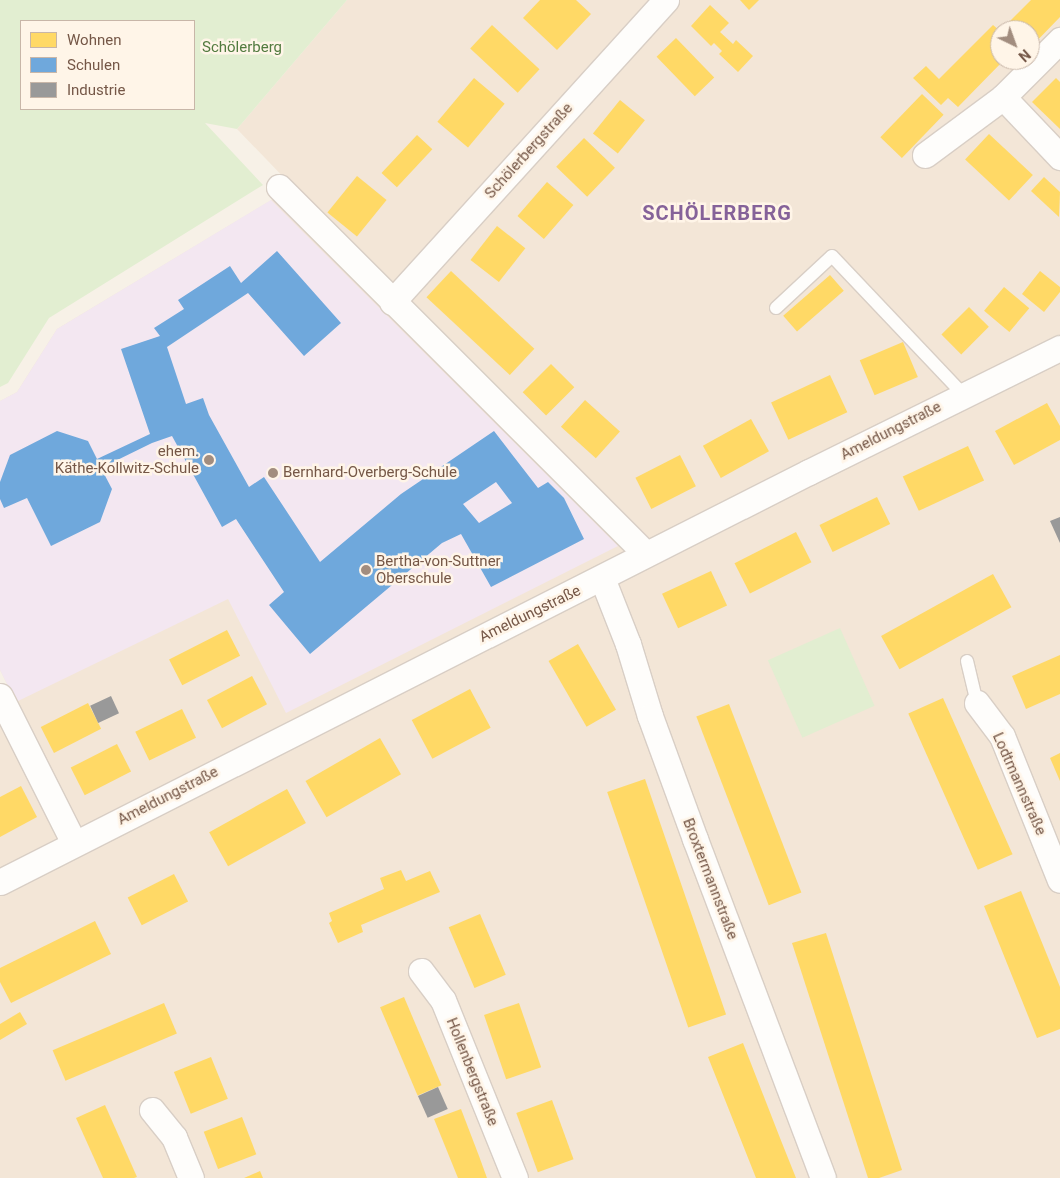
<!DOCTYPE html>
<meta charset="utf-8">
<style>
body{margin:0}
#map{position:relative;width:1060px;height:1178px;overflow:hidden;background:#f7f1e7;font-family:Roboto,sans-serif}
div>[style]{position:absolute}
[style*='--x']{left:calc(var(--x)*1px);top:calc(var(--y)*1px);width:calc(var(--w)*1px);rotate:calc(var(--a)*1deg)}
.residential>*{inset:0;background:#f3e6d7}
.education>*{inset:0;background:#f3e7f1}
.green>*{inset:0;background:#e2eed1;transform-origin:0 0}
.homes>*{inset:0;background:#ffd966;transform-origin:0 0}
.schools>*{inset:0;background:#6fa8dc}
.industry>*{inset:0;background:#999;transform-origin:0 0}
.roads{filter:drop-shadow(1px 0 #d8cec5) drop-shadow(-1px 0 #d8cec5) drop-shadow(0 1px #d8cec5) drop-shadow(0 -1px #d8cec5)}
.lane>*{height:12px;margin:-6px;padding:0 6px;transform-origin:6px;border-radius:6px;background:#fefdfb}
.street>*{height:25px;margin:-12.5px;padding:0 12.5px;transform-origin:12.5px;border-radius:12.5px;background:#fefdfb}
.dots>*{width:14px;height:14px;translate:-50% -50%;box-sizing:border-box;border:2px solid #fff5e8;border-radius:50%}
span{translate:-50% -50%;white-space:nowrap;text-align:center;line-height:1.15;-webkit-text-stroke:5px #fff5e8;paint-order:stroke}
.park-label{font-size:15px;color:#527b3f}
.street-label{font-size:15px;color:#755747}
.poi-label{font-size:15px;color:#755747}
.right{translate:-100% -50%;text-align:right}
.left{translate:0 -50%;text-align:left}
.district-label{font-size:20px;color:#856299;font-weight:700;letter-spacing:1px}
.legend{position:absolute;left:20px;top:20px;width:175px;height:90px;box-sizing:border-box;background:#fff5e8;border:1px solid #c8b6a8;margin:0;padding:6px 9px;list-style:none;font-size:15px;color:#755747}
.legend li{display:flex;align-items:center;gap:10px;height:25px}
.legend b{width:25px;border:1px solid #c8b6a8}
.north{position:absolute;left:990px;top:20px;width:50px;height:50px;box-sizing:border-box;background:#fff5e8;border:1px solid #c8b6a8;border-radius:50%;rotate:138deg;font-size:14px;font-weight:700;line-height:20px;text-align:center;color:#755747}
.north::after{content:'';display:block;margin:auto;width:18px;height:22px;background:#a28d7f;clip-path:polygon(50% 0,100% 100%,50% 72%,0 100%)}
</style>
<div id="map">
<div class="residential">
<i style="clip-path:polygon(evenodd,347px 0,1060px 0,1060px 1178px,0 1178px,0 710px,16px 702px,0 670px,0 401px,17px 392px,57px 329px,293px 187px,237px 129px,347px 0,1000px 30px,1030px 30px,1030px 60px,1000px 60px,1000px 30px)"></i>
</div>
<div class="education">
<i style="clip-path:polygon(271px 200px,618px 546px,286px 713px,228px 599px,16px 702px,0 670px,0 401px,17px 392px,57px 329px)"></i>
</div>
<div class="green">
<i style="clip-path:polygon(evenodd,0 0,347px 0,237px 129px,205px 123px,263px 185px,49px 318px,8px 383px,0 387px,0 0,194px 21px,194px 109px,21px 109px,21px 21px,194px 21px)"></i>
<i style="left:840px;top:628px;width:85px;height:79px;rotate:66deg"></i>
</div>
<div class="homes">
<i style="clip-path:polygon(540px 0,576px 0,591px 14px,557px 50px,523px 18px)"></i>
<i style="clip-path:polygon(740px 0,759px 0,749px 10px)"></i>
<i style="clip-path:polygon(1031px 0,1060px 0,1060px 17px,1030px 48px,1030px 30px,1001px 30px)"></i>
<i style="clip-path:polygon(710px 5px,729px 23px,720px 32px,733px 44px,736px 40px,753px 56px,738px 72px,719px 54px,722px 51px,714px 43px,711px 46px,691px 26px)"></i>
<i style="left:492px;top:25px;width:65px;height:32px;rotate:43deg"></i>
<i style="clip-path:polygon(993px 25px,1000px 31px,1000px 60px,1004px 60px,958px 107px,948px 98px,941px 105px,913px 78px,926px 66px,939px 79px)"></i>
<i style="left:676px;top:38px;width:55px;height:27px;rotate:46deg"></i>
<i style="left:474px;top:78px;width:40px;height:57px;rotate:40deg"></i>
<i style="clip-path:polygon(1056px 78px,1060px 82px,1060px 129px,1032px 102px)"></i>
<i style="left:922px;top:94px;width:30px;height:60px;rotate:44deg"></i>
<i style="left:620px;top:100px;width:32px;height:43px;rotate:39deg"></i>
<i style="left:989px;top:134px;width:60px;height:35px;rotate:43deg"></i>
<i style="left:417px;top:135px;width:21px;height:52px;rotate:43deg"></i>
<i style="left:584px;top:138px;width:43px;height:40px;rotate:44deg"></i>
<i style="left:357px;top:176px;width:38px;height:47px;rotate:39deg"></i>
<i style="clip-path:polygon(1044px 177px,1060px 192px,1059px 217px,1031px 191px)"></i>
<i style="left:547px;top:182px;width:35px;height:45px;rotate:41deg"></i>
<i style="left:497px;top:226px;width:36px;height:43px;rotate:38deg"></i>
<i style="left:451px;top:271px;width:114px;height:36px;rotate:43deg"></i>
<i style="clip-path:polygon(1040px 271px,1060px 287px,1060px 292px,1044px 312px,1022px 294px)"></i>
<i style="left:830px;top:275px;width:21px;height:62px;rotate:49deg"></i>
<i style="left:1004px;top:287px;width:33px;height:31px;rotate:40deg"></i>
<i style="left:969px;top:307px;width:28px;height:39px;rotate:45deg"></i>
<i style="left:903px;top:342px;width:38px;height:47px;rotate:67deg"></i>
<i style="left:551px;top:364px;width:33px;height:40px;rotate:45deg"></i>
<i style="left:830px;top:375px;width:41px;height:65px;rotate:65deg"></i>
<i style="left:585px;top:400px;width:47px;height:36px;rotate:42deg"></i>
<i style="clip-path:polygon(1047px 403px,1060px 426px,1060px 440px,1014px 465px,995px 431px)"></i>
<i style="left:751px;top:419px;width:37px;height:55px;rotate:61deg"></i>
<i style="left:968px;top:446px;width:38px;height:72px;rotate:65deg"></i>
<i style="left:680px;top:455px;width:35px;height:50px;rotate:63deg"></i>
<i style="left:877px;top:497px;width:30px;height:64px;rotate:64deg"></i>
<i style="left:796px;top:532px;width:34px;height:69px;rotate:63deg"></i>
<i style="left:711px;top:571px;width:38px;height:54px;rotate:65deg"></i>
<i style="left:993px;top:574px;width:38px;height:128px;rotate:61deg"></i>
<i style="left:227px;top:630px;width:29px;height:65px;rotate:63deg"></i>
<i style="left:578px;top:644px;width:76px;height:34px;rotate:60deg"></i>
<i style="clip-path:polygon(1060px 655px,1060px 694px,1026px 709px,1012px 676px)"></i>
<i style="left:252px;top:676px;width:32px;height:51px;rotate:62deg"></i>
<i style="left:470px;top:689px;width:44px;height:66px;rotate:62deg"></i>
<i style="left:943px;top:698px;width:171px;height:38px;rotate:66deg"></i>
<i style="left:88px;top:703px;width:29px;height:53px;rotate:63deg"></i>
<i style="left:729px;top:704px;width:202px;height:35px;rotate:69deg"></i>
<i style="left:182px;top:709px;width:32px;height:52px;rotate:64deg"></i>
<i style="left:380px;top:738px;width:42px;height:86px;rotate:60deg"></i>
<i style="left:117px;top:744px;width:31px;height:52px;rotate:63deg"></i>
<i style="clip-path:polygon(1060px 753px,1060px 781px,1050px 758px)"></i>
<i style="left:645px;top:779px;width:249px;height:40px;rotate:71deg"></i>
<i style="clip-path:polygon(21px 786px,37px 817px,0 837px,0 797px)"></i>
<i style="left:287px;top:789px;width:39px;height:89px;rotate:61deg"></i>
<i style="clip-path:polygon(401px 870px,406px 881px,430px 871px,440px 892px,361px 925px,363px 932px,338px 943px,329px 923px,332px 921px,329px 913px,384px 889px,380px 878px)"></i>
<i style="left:174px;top:874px;width:31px;height:52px;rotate:63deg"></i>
<i style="clip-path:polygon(1021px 891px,1060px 987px,1060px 1029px,1037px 1038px,984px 906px)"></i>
<i style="left:480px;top:914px;width:66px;height:34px;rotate:67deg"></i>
<i style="clip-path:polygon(95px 921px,111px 954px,11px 1003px,0 982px,0 968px)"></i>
<i style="clip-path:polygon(826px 933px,902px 1170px,879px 1178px,868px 1178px,792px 943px)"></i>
<i style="left:404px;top:997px;width:96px;height:26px;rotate:67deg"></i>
<i style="left:164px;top:1003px;width:33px;height:121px;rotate:67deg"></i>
<i style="left:519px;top:1003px;width:68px;height:37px;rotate:71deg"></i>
<i style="clip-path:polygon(20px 1012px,27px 1024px,0 1040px,0 1024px)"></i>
<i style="clip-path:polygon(743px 1043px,780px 1138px,796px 1178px,756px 1178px,708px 1057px)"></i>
<i style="left:211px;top:1057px;width:45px;height:40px;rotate:68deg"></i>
<i style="left:552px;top:1100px;width:63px;height:38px;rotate:70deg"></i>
<i style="clip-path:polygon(105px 1105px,137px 1177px,134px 1178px,103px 1178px,76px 1118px)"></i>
<i style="clip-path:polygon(461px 1109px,479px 1156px,487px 1178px,458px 1178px,434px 1119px)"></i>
<i style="left:242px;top:1117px;width:40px;height:41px;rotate:69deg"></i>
<i style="clip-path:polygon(260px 1171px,263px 1178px,244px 1178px)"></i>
</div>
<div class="schools">
<i style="clip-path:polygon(evenodd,277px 251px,341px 323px,304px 356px,248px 293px,167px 347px,186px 404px,203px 398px,209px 415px,249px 487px,264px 477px,320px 562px,401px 494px,494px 431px,538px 488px,548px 482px,564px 498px,584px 539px,491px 587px,461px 534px,442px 543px,310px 654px,269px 605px,284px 592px,236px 519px,222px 527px,172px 436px,152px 443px,101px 468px,112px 489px,100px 522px,51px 546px,27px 498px,4px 508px,0 499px,0 482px,10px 455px,57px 431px,88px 441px,97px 459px,150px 434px,121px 349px,160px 336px,154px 328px,184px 309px,178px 300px,230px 266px,241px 283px,277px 251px,496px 482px,512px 503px,479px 523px,463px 504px,496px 482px)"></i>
</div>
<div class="industry">
<i style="clip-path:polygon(1060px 517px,1060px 543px,1050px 521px)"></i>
<i style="left:111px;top:696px;width:19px;height:23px;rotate:65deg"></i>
<i style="left:438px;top:1087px;width:24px;height:22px;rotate:66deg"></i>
</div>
<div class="roads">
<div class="lane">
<i style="--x:776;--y:308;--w:76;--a:-42.9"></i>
<i style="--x:832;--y:256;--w:192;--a:46.5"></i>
<i style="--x:967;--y:661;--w:43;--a:76.6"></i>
</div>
<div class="street">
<i style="--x:1003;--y:97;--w:83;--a:46.5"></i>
<i style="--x:925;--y:155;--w:97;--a:-36.6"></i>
<i style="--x:1003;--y:97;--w:81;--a:-45"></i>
<i style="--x:279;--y:187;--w:519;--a:45"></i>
<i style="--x:392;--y:302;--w:408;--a:-47.8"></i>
<i style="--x:602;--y:578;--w:71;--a:68.5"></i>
<i style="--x:628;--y:644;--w:75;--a:73"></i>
<i style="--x:650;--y:716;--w:131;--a:69.9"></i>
<i style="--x:695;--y:839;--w:362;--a:69.3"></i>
<i style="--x:0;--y:696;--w:165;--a:63.3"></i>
<i style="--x:977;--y:703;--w:41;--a:52.9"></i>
<i style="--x:1002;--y:736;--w:155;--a:68.1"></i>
<i style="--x:0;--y:882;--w:907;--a:-26.88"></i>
<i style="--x:809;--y:472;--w:280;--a:-26.3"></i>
<i style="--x:421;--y:971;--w:36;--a:53"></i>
<i style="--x:443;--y:1000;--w:192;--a:68"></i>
<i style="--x:152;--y:1110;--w:35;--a:51"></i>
<i style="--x:174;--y:1137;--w:44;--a:67.5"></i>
</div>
</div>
<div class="dots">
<i style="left:209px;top:460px;background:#a28d7f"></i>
<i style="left:273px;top:473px;background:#a28d7f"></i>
<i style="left:366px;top:570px;background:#a28d7f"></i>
</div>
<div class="park-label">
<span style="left:242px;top:48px">Schölerberg</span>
</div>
<div class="street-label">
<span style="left:529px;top:151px;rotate:-48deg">Schölerbergstraße</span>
<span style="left:891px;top:431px;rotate:-27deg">Ameldungstraße</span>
<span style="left:530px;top:614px;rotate:-26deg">Ameldungstraße</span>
<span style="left:1019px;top:784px;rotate:66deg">Lodtmannstraße</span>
<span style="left:168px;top:796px;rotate:-27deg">Ameldungstraße</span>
<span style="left:710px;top:879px;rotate:69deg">Broxtermannstraße</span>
<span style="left:472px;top:1072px;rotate:68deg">Hollenbergstraße</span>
</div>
<div class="poi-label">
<span class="right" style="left:199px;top:460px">ehem.<br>Käthe-Kollwitz-Schule</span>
<span class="left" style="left:283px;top:473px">Bernhard-Overberg-Schule</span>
<span class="left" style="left:376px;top:570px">Bertha-von-Suttner<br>Oberschule</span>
</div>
<div class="district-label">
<span style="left:717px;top:213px">SCHÖLERBERG</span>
</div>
<ul class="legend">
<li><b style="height:14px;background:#ffd966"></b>Wohnen</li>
<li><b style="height:14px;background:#6fa8dc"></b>Schulen</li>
<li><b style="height:14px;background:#999"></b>Industrie</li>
</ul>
<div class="north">N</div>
</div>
